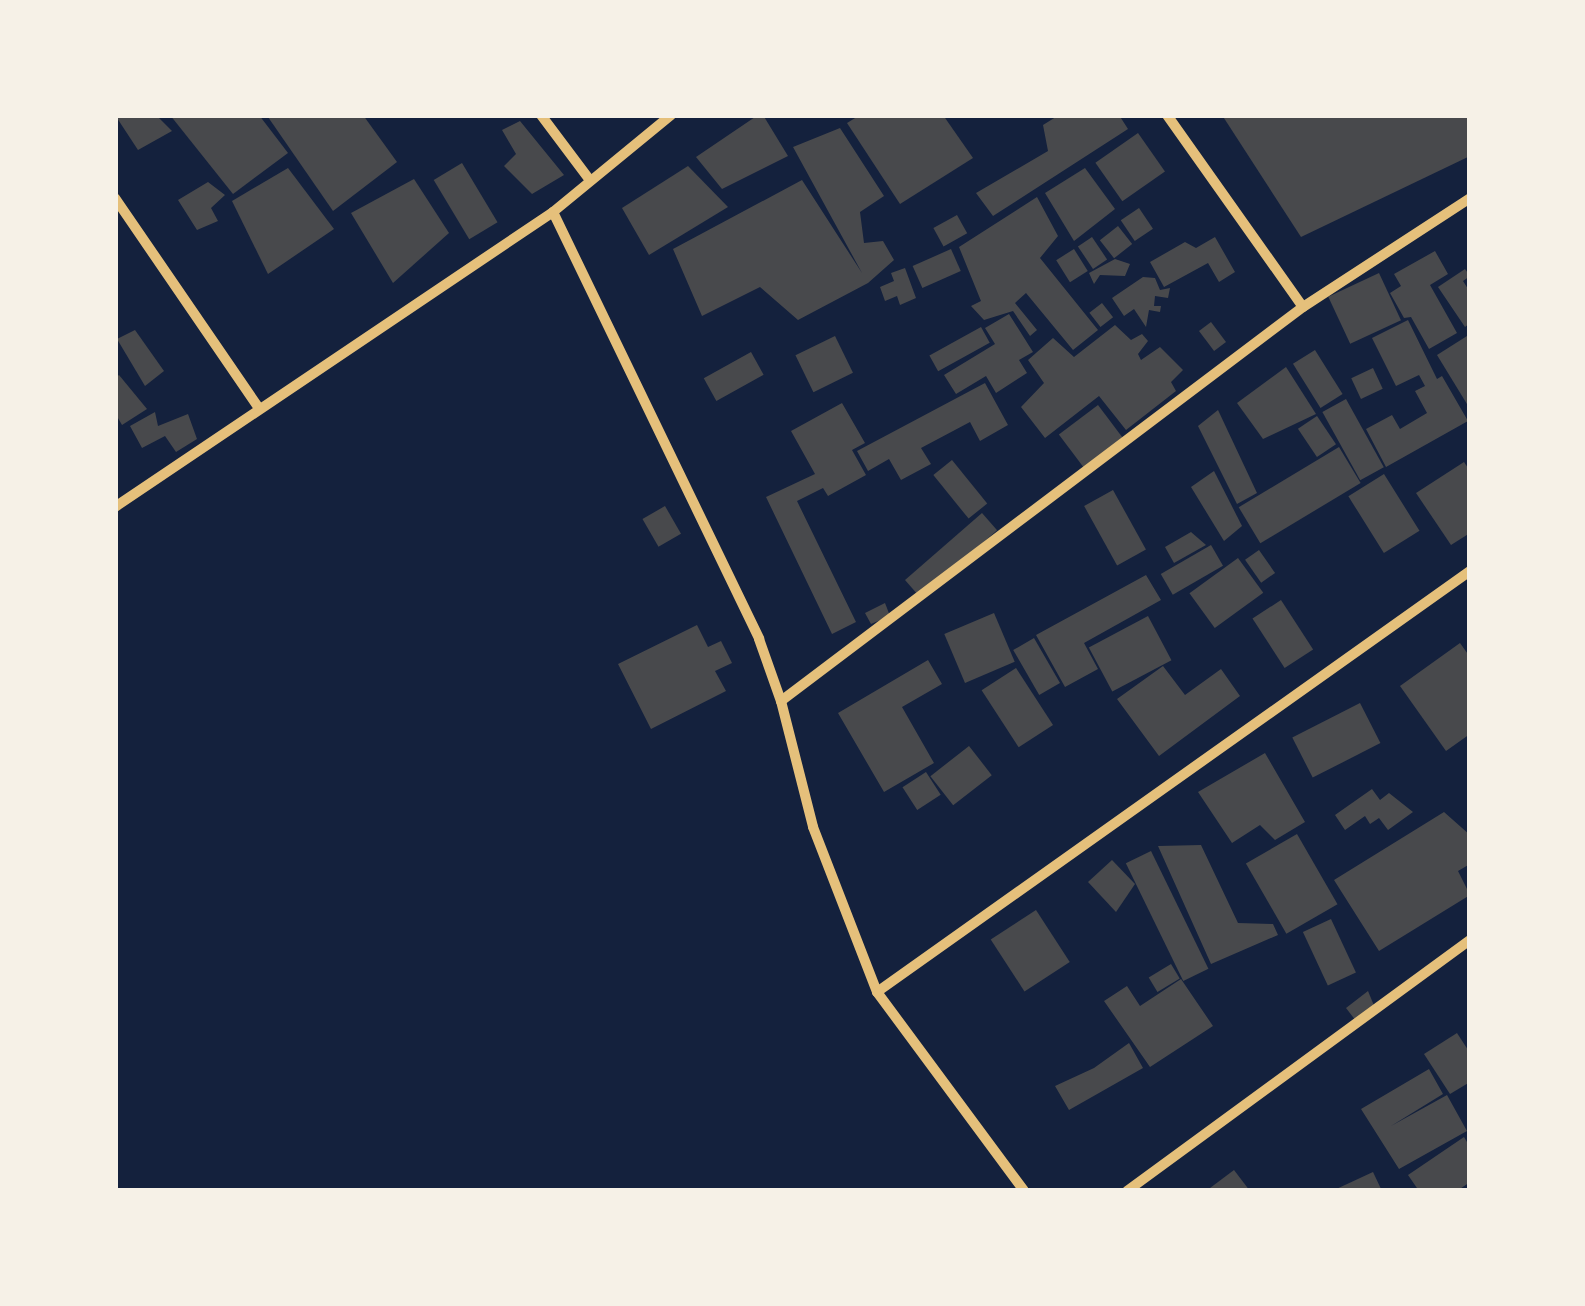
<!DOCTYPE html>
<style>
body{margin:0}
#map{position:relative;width:1585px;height:1306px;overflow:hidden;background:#14213d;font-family:"Nunito Sans",sans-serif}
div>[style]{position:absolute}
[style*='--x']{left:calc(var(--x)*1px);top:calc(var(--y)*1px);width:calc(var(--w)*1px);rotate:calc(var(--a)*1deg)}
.building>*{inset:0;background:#48494c;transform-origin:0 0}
.minor>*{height:10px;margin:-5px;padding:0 5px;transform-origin:5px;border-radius:5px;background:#e5c07b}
span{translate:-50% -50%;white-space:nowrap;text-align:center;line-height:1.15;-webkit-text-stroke:8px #f6f1e7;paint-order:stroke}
.frame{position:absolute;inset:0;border:118px solid #f6f1e7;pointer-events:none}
</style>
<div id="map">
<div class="building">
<i style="clip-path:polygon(115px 115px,156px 115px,172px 131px,138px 150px)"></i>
<i style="clip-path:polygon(170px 115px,259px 115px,288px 153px,233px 194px)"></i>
<i style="clip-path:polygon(272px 115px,363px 115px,397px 162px,333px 211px,268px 117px)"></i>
<i style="clip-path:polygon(758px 115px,763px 115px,788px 156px,722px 189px,696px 157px)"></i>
<i style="clip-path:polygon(860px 115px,943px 115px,973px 158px,900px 204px,847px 123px)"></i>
<i style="clip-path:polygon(1059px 115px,1119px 115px,1128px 129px,993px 216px,976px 193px,1048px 151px,1043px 125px)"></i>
<i style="clip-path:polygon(1222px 115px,1470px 115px,1470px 156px,1301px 237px)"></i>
<i style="clip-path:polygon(520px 121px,564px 175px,532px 194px,504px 166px,516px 154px,502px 130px)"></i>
<i style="clip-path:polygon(840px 128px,884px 196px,860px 212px,864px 243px,883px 241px,894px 260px,868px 283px,798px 320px,760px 287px,702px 316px,673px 249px,802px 180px,862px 273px,793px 147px)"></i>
<i style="left:1138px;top:133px;width:47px;height:52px;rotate:55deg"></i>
<i style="left:462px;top:163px;width:69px;height:33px;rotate:59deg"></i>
<i style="clip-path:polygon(688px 166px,728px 207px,649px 255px,622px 208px)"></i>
<i style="clip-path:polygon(288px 168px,334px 229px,268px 274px,232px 201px)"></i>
<i style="clip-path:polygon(1085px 168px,1115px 209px,1074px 241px,1045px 193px)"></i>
<i style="clip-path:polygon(414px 179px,449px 233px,393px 283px,351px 213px)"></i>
<i style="clip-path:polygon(208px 182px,225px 195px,211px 208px,218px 221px,197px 230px,178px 200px)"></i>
<i style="clip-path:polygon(1037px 197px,1058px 236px,1040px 258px,1098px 330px,1073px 350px,1026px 293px,1015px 303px,1037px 330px,1030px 336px,1013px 311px,984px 320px,971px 306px,981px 301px,959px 247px)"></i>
<i style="left:1139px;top:208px;width:25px;height:22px;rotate:56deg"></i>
<i style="left:957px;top:215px;width:21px;height:27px;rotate:61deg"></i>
<i style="left:1118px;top:226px;width:23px;height:23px;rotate:52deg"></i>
<i style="left:1092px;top:237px;width:27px;height:17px;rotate:56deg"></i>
<i style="clip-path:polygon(1215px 237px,1235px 272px,1219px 282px,1208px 263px,1164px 287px,1150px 262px,1185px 242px,1196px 248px)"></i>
<i style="left:951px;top:249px;width:24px;height:42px;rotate:66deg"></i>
<i style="left:1074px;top:249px;width:26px;height:21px;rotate:58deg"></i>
<i style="clip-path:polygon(1435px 251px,1448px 274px,1430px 285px,1457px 333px,1429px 349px,1411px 317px,1404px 318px,1390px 293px,1401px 286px,1394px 274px)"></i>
<i style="clip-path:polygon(1115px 259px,1130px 264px,1125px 276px,1100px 275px,1094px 284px,1089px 273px)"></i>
<i style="clip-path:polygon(905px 268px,916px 298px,900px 305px,897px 296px,885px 301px,880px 287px,894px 281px,891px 273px)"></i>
<i style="clip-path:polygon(1465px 269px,1470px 276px,1463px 281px,1470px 292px,1470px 323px,1465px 327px,1438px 287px)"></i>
<i style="left:1379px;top:273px;width:52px;height:56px;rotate:65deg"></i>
<i style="clip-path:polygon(1143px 277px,1155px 278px,1160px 290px,1170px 288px,1168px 298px,1155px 296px,1154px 306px,1161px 306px,1160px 312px,1149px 310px,1146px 327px,1134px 309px,1124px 316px,1112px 298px)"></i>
<i style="left:1102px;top:303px;width:18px;height:16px;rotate:52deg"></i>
<i style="clip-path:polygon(1009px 314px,1033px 352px,1019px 360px,1027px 373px,996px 393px,986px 376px,956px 394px,944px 375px,995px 344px,985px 328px)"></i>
<i style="clip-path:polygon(1408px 320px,1437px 379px,1442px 376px,1468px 421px,1386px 467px,1366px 429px,1392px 415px,1400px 429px,1427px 413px,1415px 391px,1425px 386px,1419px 375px,1396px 386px,1372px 338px)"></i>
<i style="left:1211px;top:322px;width:25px;height:15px;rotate:53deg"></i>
<i style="clip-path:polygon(1115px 325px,1131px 340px,1142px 334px,1148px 341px,1138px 354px,1141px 360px,1160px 347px,1183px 370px,1171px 382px,1176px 391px,1126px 430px,1099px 396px,1045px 438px,1021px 407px,1044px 383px,1028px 360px,1053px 338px,1074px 357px)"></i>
<i style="left:981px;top:327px;width:18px;height:59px;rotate:61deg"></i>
<i style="clip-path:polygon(135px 330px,164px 371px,145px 386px,117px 339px)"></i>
<i style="left:835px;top:336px;width:41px;height:44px;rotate:64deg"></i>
<i style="clip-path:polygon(1467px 336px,1470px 340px,1470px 409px,1437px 355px)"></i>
<i style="left:1315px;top:350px;width:52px;height:26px;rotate:58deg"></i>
<i style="left:751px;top:352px;width:26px;height:54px;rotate:61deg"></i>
<i style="clip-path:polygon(1286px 367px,1316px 414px,1263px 439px,1237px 403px)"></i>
<i style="left:1373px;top:368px;width:23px;height:24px;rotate:65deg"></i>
<i style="clip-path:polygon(119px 375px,147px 409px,122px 425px,115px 413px,115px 378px)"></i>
<i style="clip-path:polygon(985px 383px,1008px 425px,980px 441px,970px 422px,921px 448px,931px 464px,901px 480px,889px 459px,868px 471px,857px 451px)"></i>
<i style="left:1346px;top:399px;width:78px;height:27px;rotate:61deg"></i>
<i style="clip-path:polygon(842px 403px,865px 443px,852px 450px,866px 475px,828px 496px,823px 488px,797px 501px,856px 622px,832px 634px,766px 497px,815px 474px,791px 431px)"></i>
<i style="left:1098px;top:405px;width:41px;height:49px;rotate:53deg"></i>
<i style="clip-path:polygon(1218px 410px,1257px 493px,1237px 504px,1198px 426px)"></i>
<i style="clip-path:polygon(155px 412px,158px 426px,188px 414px,197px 439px,176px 452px,165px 436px,142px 448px,130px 426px)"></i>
<i style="left:1317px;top:416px;width:34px;height:23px;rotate:56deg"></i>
<i style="left:1339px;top:447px;width:42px;height:117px;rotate:59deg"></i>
<i style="left:952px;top:460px;width:56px;height:24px;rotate:51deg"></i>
<i style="clip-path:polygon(1464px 462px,1470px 471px,1470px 533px,1451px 545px,1416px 493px)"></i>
<i style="clip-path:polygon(1214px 471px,1242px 526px,1224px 541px,1191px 487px)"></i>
<i style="left:1384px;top:474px;width:67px;height:42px;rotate:58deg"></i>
<i style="left:1113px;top:490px;width:68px;height:33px;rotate:61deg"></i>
<i style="left:665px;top:506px;width:32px;height:26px;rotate:60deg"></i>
<i style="left:982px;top:513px;width:23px;height:102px;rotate:49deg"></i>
<i style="clip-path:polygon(1191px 532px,1206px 545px,1174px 563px,1165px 547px)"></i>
<i style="left:1211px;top:545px;width:24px;height:58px;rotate:60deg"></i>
<i style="left:1259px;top:550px;width:28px;height:17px;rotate:55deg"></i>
<i style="left:1238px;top:558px;width:43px;height:60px;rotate:54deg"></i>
<i style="clip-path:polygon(1146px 575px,1161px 600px,1084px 643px,1098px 669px,1065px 687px,1036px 635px)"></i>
<i style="left:1281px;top:600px;width:59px;height:34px;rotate:57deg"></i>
<i style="clip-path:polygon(885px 603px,890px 616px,871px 624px,865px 613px)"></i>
<i style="left:994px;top:613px;width:53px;height:54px;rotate:67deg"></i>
<i style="left:1148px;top:616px;width:50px;height:67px;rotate:62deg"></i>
<i style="clip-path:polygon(697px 625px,708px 647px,721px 641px,732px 663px,715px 671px,726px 691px,651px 729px,618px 664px)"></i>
<i style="left:1034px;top:638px;width:52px;height:24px;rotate:60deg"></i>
<i style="clip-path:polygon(1460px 643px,1470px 657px,1470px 734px,1446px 751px,1400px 686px)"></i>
<i style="clip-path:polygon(928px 660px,942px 684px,902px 707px,934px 763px,884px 792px,838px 713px)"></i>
<i style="clip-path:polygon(1163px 666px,1185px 695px,1221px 669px,1240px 696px,1159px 756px,1117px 699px)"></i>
<i style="left:1016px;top:668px;width:68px;height:41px;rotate:57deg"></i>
<i style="left:1360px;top:703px;width:45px;height:76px;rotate:63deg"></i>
<i style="left:969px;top:746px;width:37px;height:49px;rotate:52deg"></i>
<i style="clip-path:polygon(1265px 753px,1305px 822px,1275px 840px,1260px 825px,1232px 843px,1198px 792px)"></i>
<i style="left:926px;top:772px;width:27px;height:28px;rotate:57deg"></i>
<i style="clip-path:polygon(1372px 789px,1380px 800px,1389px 793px,1413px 812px,1388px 830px,1379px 818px,1370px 824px,1365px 816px,1345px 830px,1335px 815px)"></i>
<i style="clip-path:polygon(1444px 812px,1470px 835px,1470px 864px,1458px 871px,1470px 895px,1379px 951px,1334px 880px)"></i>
<i style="left:1297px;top:834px;width:81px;height:59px;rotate:60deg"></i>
<i style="clip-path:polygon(1201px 845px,1238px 923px,1273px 924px,1278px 935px,1211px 964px,1158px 846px)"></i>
<i style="left:1151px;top:851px;width:131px;height:28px;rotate:64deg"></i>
<i style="clip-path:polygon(1112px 860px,1135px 884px,1116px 912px,1088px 882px)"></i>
<i style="left:1036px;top:910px;width:62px;height:54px;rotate:57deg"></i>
<i style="left:1331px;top:919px;width:59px;height:31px;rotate:65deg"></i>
<i style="left:1171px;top:964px;width:17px;height:26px;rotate:59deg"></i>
<i style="clip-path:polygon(1181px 979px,1213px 1026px,1150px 1067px,1104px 1001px,1127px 986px,1140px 1006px)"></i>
<i style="clip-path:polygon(1368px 991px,1375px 1008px,1356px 1021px,1346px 1008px)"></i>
<i style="clip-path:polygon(1457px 1033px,1470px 1053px,1470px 1082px,1450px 1094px,1424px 1054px)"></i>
<i style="clip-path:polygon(1129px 1043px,1143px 1068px,1069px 1110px,1055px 1086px,1094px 1068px)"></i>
<i style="clip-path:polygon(1429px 1069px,1443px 1094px,1391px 1126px,1447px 1095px,1467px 1131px,1399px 1169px,1361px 1109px)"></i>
<i style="clip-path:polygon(1464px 1137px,1470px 1147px,1470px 1182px,1457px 1191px,1419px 1191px,1408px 1175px)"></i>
<i style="clip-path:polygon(1234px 1170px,1250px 1191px,1206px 1191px)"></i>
<i style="clip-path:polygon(1373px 1172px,1382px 1191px,1332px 1191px)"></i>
</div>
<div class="minor">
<i style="--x:541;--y:115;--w:80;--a:53.1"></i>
<i style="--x:1167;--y:115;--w:235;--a:54.7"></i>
<i style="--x:115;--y:198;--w:255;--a:55.6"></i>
<i style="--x:553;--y:212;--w:474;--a:64.2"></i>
<i style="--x:759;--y:639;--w:66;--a:70.5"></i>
<i style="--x:781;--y:701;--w:130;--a:75.7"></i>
<i style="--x:813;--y:827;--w:177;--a:68.8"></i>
<i style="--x:877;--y:992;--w:247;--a:53.5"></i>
<i style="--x:115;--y:507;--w:528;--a:-33.96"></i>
<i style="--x:553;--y:212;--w:153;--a:-39.4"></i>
<i style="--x:781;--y:701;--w:654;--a:-37.05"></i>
<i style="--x:1303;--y:307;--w:199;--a:-33.1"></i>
<i style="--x:877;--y:992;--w:727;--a:-35.37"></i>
<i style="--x:1127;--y:1191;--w:425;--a:-36.2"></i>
</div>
<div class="frame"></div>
</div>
